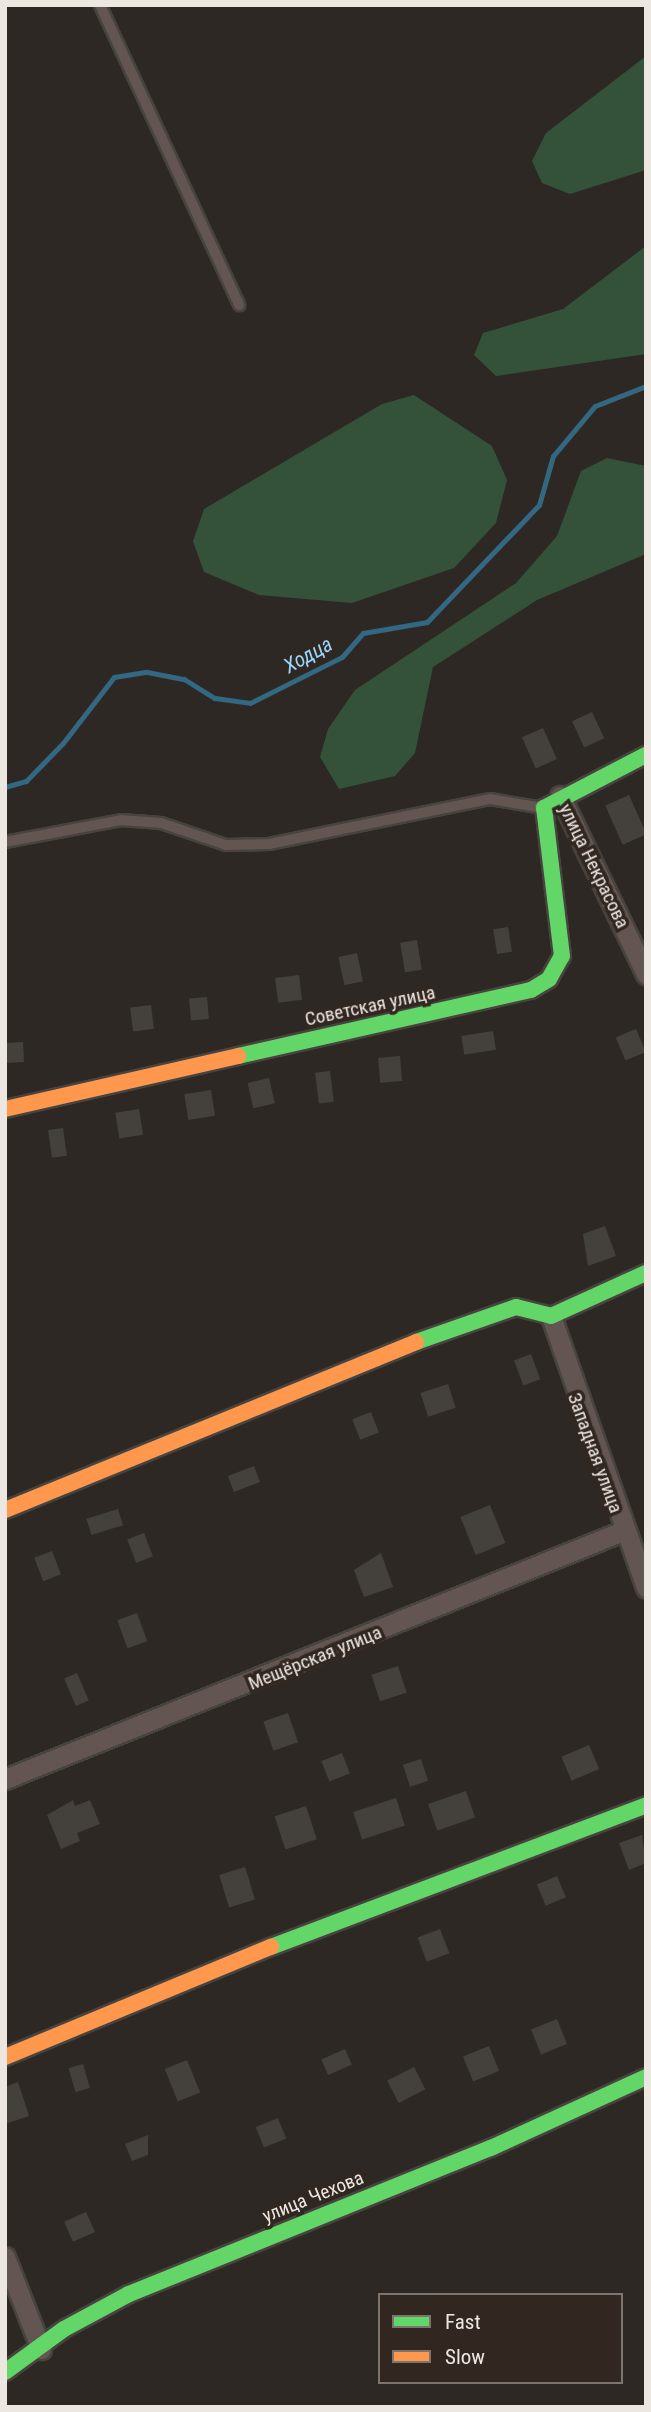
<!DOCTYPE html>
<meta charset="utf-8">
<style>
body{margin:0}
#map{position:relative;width:651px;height:2412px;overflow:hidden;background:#2d2824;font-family:"Roboto Condensed",sans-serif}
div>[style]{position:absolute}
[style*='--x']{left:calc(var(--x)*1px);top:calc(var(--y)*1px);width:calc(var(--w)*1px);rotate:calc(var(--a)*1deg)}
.green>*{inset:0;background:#34513a}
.stream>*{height:5px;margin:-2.5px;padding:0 2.5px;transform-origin:2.5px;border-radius:2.5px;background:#326882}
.building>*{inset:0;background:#44403c;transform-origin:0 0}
.roads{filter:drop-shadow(2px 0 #47433f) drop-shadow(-2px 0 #47433f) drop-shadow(0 2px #47433f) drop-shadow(0 -2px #47433f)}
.lane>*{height:10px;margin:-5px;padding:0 5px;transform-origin:5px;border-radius:5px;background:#635551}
.street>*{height:19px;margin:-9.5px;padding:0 9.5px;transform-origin:9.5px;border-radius:9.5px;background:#635551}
.fast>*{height:16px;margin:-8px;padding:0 8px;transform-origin:8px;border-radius:8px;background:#63d668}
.slow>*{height:16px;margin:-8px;padding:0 8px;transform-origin:8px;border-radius:8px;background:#ff974d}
span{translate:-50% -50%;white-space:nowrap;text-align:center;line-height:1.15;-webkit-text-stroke:7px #312720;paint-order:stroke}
.street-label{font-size:19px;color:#ede7e2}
.water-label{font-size:21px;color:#94d8fd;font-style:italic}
.frame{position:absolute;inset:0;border:7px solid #ede7e2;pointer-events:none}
.legend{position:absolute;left:378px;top:2293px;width:245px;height:91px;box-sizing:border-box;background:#312720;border:2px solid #7c746e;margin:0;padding:9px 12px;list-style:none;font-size:21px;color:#ede7e2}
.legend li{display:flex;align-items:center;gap:14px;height:35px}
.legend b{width:35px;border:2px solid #7c746e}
</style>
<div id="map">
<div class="green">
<i style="clip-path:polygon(646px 56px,646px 170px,570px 194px,542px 183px,532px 161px,546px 133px)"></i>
<i style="clip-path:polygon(646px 246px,646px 354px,496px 376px,474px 355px,483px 333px,563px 309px)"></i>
<i style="clip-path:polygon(414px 395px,492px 446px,507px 480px,496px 523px,454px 568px,352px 603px,259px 595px,204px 572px,193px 541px,204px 509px,382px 404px)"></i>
<i style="clip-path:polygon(607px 458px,646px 466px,646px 554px,537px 600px,433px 667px,415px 753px,395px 776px,339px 789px,320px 757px,328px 729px,355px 690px,516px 583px,557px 536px,581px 471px)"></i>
</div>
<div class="stream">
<i style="--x:5;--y:787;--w:22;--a:-16"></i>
<i style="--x:26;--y:781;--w:53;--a:-45.8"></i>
<i style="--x:63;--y:743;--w:83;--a:-52.3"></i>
<i style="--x:114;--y:677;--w:33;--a:-9"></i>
<i style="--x:147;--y:672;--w:38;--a:11"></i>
<i style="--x:184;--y:679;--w:36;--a:32"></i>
<i style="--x:215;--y:698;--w:35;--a:8"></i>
<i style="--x:250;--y:703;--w:103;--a:-26.6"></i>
<i style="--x:342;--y:657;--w:32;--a:-49"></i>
<i style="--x:363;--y:633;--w:65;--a:-9.8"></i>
<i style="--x:427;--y:622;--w:162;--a:-46.3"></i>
<i style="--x:539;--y:505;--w:51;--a:-74.1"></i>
<i style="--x:553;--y:456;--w:65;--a:-50"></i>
<i style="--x:595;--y:406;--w:55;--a:-21.4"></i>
</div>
<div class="building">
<i style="left:592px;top:712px;width:29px;height:22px;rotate:65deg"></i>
<i style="left:543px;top:728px;width:34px;height:23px;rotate:66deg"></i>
<i style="left:629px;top:795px;width:43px;height:26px;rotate:66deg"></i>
<i style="left:508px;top:927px;width:25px;height:15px;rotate:81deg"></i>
<i style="left:417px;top:940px;width:30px;height:17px;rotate:81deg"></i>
<i style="left:357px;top:953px;width:29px;height:19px;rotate:78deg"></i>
<i style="left:299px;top:975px;width:25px;height:24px;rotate:83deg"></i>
<i style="left:207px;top:997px;width:22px;height:18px;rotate:85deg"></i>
<i style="left:151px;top:1005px;width:24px;height:21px;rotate:83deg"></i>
<i style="left:636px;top:1029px;width:25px;height:22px;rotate:67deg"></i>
<i style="left:493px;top:1031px;width:19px;height:32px;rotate:81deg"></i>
<i style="left:23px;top:1042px;width:20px;height:18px;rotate:87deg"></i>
<i style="left:400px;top:1056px;width:25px;height:22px;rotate:85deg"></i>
<i style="left:330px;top:1071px;width:31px;height:15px;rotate:83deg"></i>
<i style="left:269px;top:1078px;width:26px;height:22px;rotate:77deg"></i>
<i style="left:211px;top:1090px;width:26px;height:27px;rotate:81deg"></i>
<i style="left:139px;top:1109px;width:26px;height:24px;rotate:81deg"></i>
<i style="left:63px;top:1128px;width:28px;height:15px;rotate:82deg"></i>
<i style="clip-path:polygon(605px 1226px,616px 1256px,588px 1266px,583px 1234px)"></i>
<i style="left:531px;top:1354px;width:27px;height:18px;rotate:70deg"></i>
<i style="left:448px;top:1384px;width:25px;height:29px;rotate:72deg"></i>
<i style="left:371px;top:1412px;width:22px;height:20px;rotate:69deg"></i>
<i style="left:254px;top:1466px;width:17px;height:28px;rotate:69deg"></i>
<i style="left:490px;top:1505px;width:41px;height:32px;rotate:68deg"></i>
<i style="left:118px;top:1509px;width:17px;height:33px;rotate:73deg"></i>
<i style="left:144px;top:1533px;width:25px;height:18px;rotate:69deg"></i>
<i style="left:52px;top:1551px;width:25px;height:19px;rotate:69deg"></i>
<i style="clip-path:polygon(381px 1553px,393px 1587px,364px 1597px,354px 1570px)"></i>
<i style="left:137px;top:1613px;width:30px;height:21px;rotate:70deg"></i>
<i style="left:398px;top:1666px;width:28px;height:28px;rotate:72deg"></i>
<i style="left:77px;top:1673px;width:30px;height:14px;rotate:67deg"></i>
<i style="left:288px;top:1713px;width:31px;height:26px;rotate:71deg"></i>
<i style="left:589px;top:1745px;width:26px;height:30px;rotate:67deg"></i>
<i style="left:342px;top:1753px;width:22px;height:22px;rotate:69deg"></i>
<i style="left:421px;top:1759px;width:23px;height:19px;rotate:72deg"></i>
<i style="left:466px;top:1791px;width:28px;height:40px;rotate:71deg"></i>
<i style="left:396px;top:1798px;width:29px;height:45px;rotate:72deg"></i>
<i style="clip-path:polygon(73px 1800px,75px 1806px,90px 1800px,100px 1824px,77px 1833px,80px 1841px,61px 1849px,47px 1815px)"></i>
<i style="left:306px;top:1806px;width:35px;height:33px;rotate:72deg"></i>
<i style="clip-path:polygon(642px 1835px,646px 1863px,629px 1870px,619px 1843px)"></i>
<i style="left:245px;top:1867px;width:34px;height:27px;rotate:73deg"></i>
<i style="left:557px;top:1876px;width:23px;height:22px;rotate:67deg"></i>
<i style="left:440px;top:1929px;width:26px;height:24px;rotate:69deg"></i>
<i style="left:557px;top:2019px;width:27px;height:28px;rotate:68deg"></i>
<i style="left:489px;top:2046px;width:27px;height:28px;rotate:68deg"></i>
<i style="left:345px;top:2049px;width:17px;height:26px;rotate:66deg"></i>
<i style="left:187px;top:2060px;width:35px;height:24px;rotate:68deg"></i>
<i style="left:83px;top:2064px;width:25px;height:15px;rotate:74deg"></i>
<i style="left:414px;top:2067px;width:25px;height:30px;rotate:63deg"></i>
<i style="clip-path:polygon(18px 2082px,29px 2116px,5px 2124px,5px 2087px)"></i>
<i style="left:278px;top:2118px;width:22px;height:24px;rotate:68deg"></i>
<i style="clip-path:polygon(148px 2135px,148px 2155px,132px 2161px,125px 2144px)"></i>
<i style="left:86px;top:2212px;width:22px;height:24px;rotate:66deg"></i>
</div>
<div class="roads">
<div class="lane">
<i style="--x:100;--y:5;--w:331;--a:65.1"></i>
<i style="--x:5;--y:842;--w:118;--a:-10.7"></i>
<i style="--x:121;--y:820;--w:40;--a:4.3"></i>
<i style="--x:161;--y:823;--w:69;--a:18.7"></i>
<i style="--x:226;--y:845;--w:43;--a:-1.3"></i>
<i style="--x:269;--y:844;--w:226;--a:-11.5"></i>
<i style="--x:490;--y:799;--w:54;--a:9.6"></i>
</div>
<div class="street">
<i style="--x:560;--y:796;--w:198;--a:64.2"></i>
<i style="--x:551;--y:1316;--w:288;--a:70.7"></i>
<i style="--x:5;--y:1779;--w:666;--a:-21.87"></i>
<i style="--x:5;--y:2257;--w:99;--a:68.6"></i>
</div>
<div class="fast">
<i style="--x:238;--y:1056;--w:300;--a:-12.7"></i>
<i style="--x:531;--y:990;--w:21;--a:-31"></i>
<i style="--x:549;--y:979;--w:26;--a:-61"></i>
<i style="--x:562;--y:956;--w:149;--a:-96.9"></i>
<i style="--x:544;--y:808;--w:115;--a:-27.5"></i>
<i style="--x:416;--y:1342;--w:106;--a:-19.3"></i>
<i style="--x:516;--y:1307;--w:36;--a:14"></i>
<i style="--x:551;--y:1316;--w:104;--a:-24.4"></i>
<i style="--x:271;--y:1947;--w:401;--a:-20.7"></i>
<i style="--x:5;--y:2372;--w:73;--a:-36.1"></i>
<i style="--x:64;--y:2329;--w:74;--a:-28.3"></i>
<i style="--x:129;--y:2294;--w:390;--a:-22"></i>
<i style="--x:491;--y:2148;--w:170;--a:-24.6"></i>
</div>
<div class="slow">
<i style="--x:5;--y:1109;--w:239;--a:-12.8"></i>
<i style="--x:5;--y:1510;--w:444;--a:-22.2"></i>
<i style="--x:5;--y:2057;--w:288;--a:-22.5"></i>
</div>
</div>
<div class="street-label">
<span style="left:594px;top:866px;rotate:64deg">улица Некрасова</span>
<span style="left:370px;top:1006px;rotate:-12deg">Советская улица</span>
<span style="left:595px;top:1453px;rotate:70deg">Западная улица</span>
<span style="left:315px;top:1658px;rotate:-22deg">Мещёрская улица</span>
<span style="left:313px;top:2197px;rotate:-22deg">улица Чехова</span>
</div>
<div class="water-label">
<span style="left:308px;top:655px;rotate:-29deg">Ходца</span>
</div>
<div class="frame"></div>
<ul class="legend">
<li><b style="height:9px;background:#63d668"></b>Fast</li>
<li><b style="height:9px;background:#ff974d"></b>Slow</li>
</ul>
</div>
